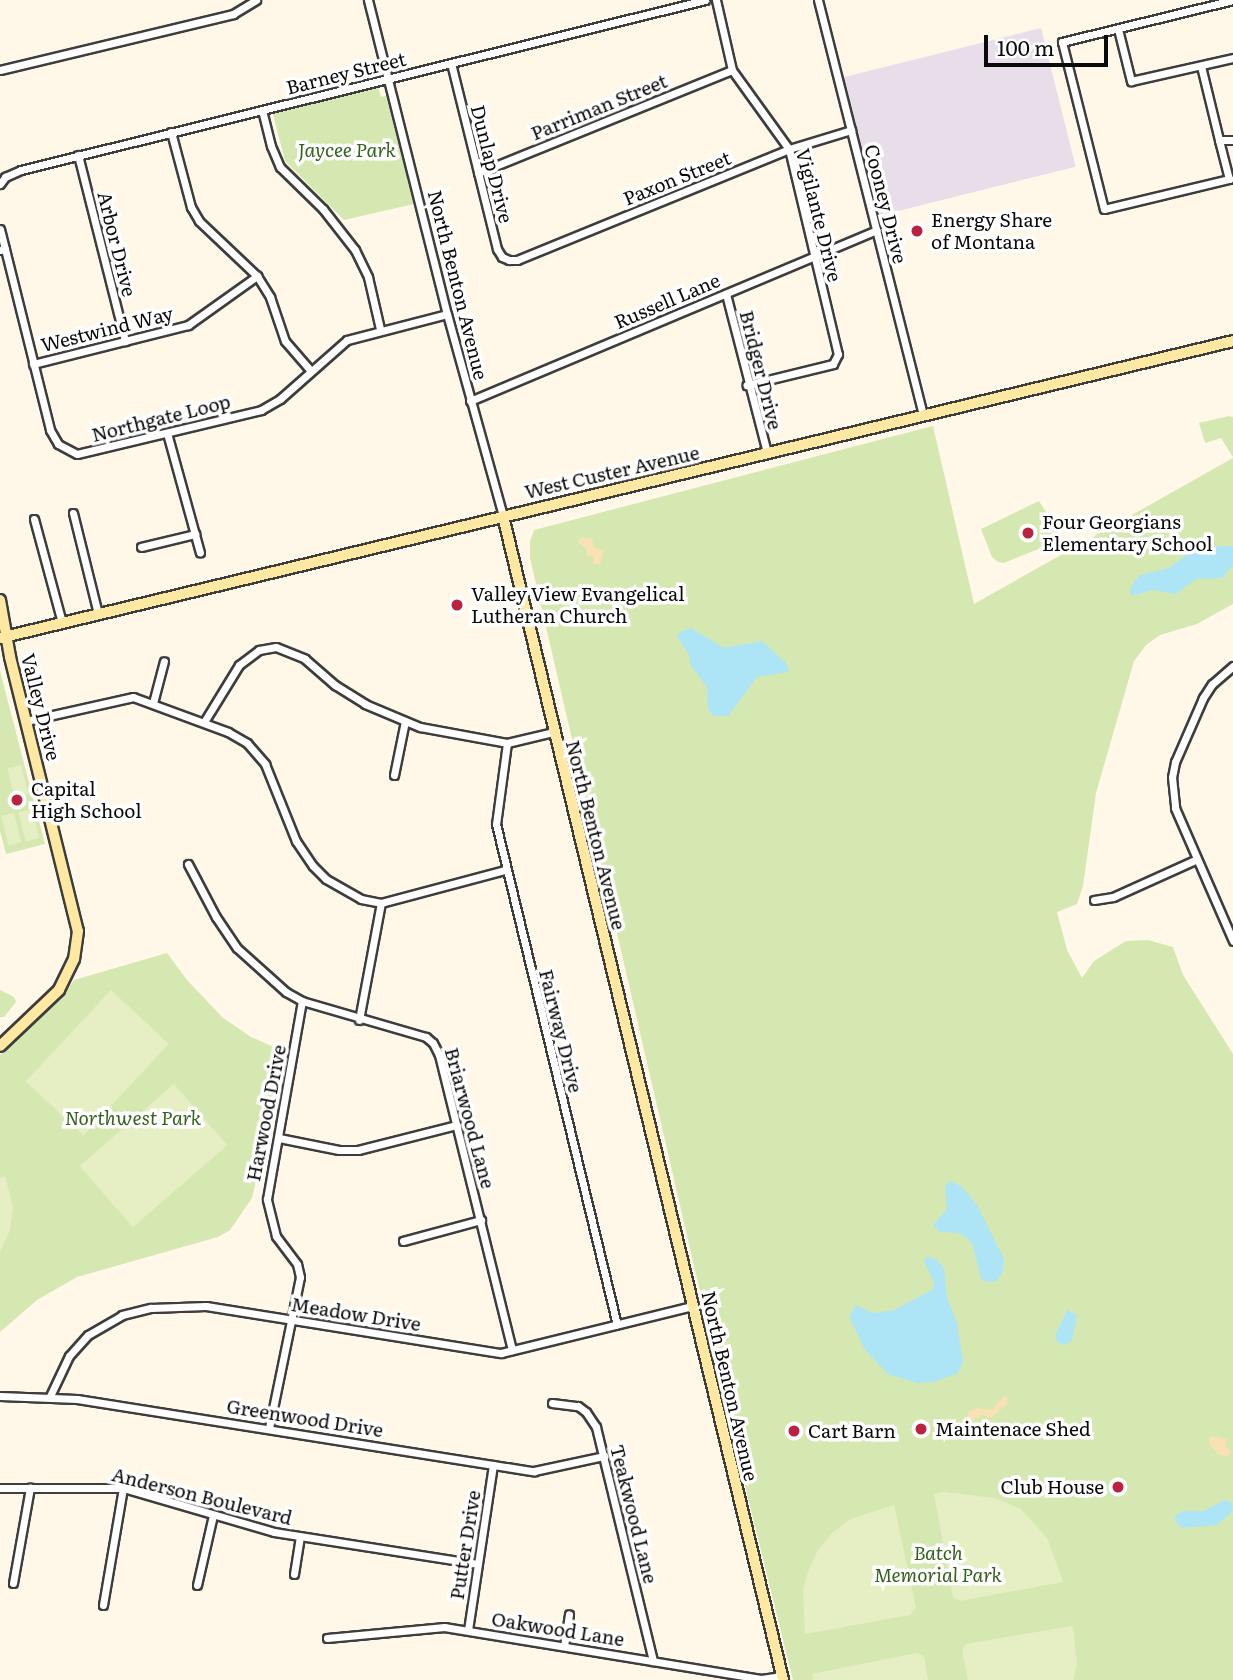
<!DOCTYPE html>
<style>
body{margin:0}
#map{position:relative;width:1233px;height:1680px;overflow:hidden;background:#fff7e7;font-family:Literata,serif}
div>[style]{position:absolute}
[style*='--x']{left:calc(var(--x)*1px);top:calc(var(--y)*1px);width:calc(var(--w)*1px);rotate:calc(var(--a)*1deg)}
.industrial>*{inset:0;background:#e7deea;transform-origin:0 0}
.green>*{inset:0;background:#d6e8b2}
.sand>*{inset:0;background:#fae1b4}
.pitch>*{inset:0;background:#e6efc4;transform-origin:0 0}
.water>*{inset:0;background:#ade5f6}
.roads{filter:drop-shadow(2px 0 #3d3d3d) drop-shadow(-2px 0 #3d3d3d) drop-shadow(0 2px #3d3d3d) drop-shadow(0 -2px #3d3d3d)}
.street>*{height:7px;margin:-3.5px;padding:0 3.5px;transform-origin:3.5px;border-radius:3.5px;background:#fff}
.secondary>*{height:10px;margin:-5px;padding:0 5px;transform-origin:5px;border-radius:5px;background:#ffe8a2}
.dots>*{width:19px;height:19px;translate:-50% -50%;box-sizing:border-box;border:4px solid #fff;border-radius:50%}
span{translate:-50% -50%;white-space:nowrap;text-align:center;line-height:1.15;-webkit-text-stroke:7px #fff;paint-order:stroke}
.street-label{font-size:19px;color:#0a0a0a}
.park-label{font-size:19px;color:#34611c;font-style:italic}
.poi-label{font-size:19px;color:#0a0a0a}
.left{translate:0 -50%;text-align:left}
.right{translate:-100% -50%;text-align:right}
.scale{position:absolute;left:984px;top:35px;width:124px;height:32px;box-sizing:border-box;border:4px solid #0a0a0a;border-top:0;padding-left:9px;font-size:21px;line-height:24px;white-space:nowrap;color:#0a0a0a;-webkit-text-stroke:5px #fff;paint-order:stroke}
</style>
<div id="map">
<div class="industrial">
<i style="left:1041px;top:28px;width:143px;height:210px;rotate:76deg"></i>
</div>
<div class="green">
<i style="clip-path:polygon(378px 87px,381px 97px,386px 96px,414px 204px,344px 220px,285px 161px,273px 114px)"></i>
<i style="clip-path:polygon(1229px 416px,1233px 417px,1233px 457px,1221px 438px,1205px 443px,1199px 423px)"></i>
<i style="clip-path:polygon(933px 426px,974px 604px,1233px 458px,1233px 604px,1197px 624px,1160px 635px,1146px 645px,1134px 661px,1096px 793px,1083px 886px,1077px 904px,1057px 912px,1067px 950px,1082px 978px,1094px 961px,1126px 941px,1148px 940px,1173px 947px,1183px 975px,1233px 1054px,1233px 1680px,793px 1680px,746px 1490px,530px 558px,530px 541px,534px 530px)"></i>
<i style="clip-path:polygon(1039px 501px,1063px 539px,1004px 563px,998px 562px,992px 557px,981px 529px)"></i>
<i style="clip-path:polygon(0 671px,45px 844px,6px 854px,0 831px)"></i>
<i style="clip-path:polygon(167px 953px,187px 980px,222px 1017px,251px 1037px,285px 1052px,252px 1198px,230px 1230px,218px 1237px,77px 1277px,37px 1300px,0 1332px,0 1055px,61px 999px,74px 980px)"></i>
<i style="clip-path:polygon(0 990px,14px 997px,16px 1002px,4px 1017px,0 1017px)"></i>
</div>
<div class="sand">
<i style="clip-path:polygon(581px 537px,591px 538px,595px 548px,604px 550px,600px 564px,593px 564px,593px 557px,587px 555px,587px 549px,578px 542px)"></i>
<i style="clip-path:polygon(1003px 1397px,1007px 1397px,1008px 1403px,991px 1418px,982px 1415px,972px 1421px,967px 1420px,968px 1412px,976px 1408px,992px 1410px)"></i>
<i style="clip-path:polygon(1213px 1436px,1227px 1439px,1226px 1446px,1231px 1451px,1228px 1457px,1218px 1454px,1209px 1444px,1209px 1438px)"></i>
</div>
<div class="pitch">
<i style="left:21px;top:765px;width:30px;height:14px;rotate:76deg"></i>
<i style="left:32px;top:809px;width:30px;height:14px;rotate:76deg"></i>
<i style="left:14px;top:813px;width:30px;height:13px;rotate:76deg"></i>
<i style="left:111px;top:990px;width:79px;height:125px;rotate:43deg"></i>
<i style="left:174px;top:1084px;width:81px;height:125px;rotate:49deg"></i>
<i style="clip-path:polygon(5px 1176px,13px 1208px,10px 1230px,0 1252px,0 1178px)"></i>
<i style="clip-path:polygon(944px 1492px,995px 1498px,1021px 1509px,1047px 1538px,1063px 1582px,960px 1601px,953px 1597px,934px 1494px)"></i>
<i style="clip-path:polygon(894px 1505px,916px 1608px,910px 1615px,805px 1634px,803px 1589px,809px 1569px,818px 1550px,833px 1532px,851px 1519px)"></i>
<i style="clip-path:polygon(1073px 1626px,1077px 1664px,1073px 1680px,968px 1680px,962px 1650px,966px 1644px)"></i>
<i style="clip-path:polygon(917px 1653px,924px 1656px,928px 1680px,813px 1680px,812px 1674px)"></i>
</div>
<div class="water">
<i style="clip-path:polygon(1233px 546px,1233px 565px,1222px 578px,1196px 579px,1176px 594px,1153px 590px,1132px 596px,1130px 592px,1132px 585px,1140px 575px,1169px 568px,1197px 547px)"></i>
<i style="clip-path:polygon(691px 628px,724px 648px,762px 641px,786px 663px,789px 672px,757px 677px,728px 716px,714px 716px,708px 709px,707px 687px,691px 666px,689px 655px,677px 636px,682px 631px)"></i>
<i style="clip-path:polygon(950px 1181px,962px 1187px,977px 1205px,1004px 1259px,1003px 1271px,997px 1281px,987px 1282px,981px 1279px,973px 1246px,967px 1238px,958px 1233px,940px 1232px,933px 1225px,947px 1209px,945px 1186px)"></i>
<i style="clip-path:polygon(927px 1256px,937px 1260px,944px 1268px,947px 1297px,957px 1323px,963px 1362px,958px 1373px,934px 1382px,918px 1383px,889px 1375px,865px 1350px,849px 1317px,856px 1305px,873px 1313px,894px 1310px,932px 1290px,934px 1282px,924px 1261px)"></i>
<i style="clip-path:polygon(1067px 1310px,1077px 1315px,1072px 1341px,1064px 1345px,1057px 1342px,1055px 1336px)"></i>
<i style="clip-path:polygon(1225px 1500px,1231px 1502px,1233px 1511px,1217px 1525px,1182px 1528px,1175px 1521px,1175px 1516px,1182px 1511px,1203px 1511px)"></i>
</div>
<div class="roads">
<div class="street">
<i style="--x:368;--y:0;--w:324;--a:75.9"></i>
<i style="--x:447;--y:314;--w:210;--a:74.5"></i>
<i style="--x:716;--y:0;--w:72;--a:77.1"></i>
<i style="--x:732;--y:70;--w:97;--a:54.2"></i>
<i style="--x:789;--y:149;--w:211;--a:76.6"></i>
<i style="--x:838;--y:354;--w:11;--a:117"></i>
<i style="--x:833;--y:364;--w:89;--a:166.3"></i>
<i style="--x:818;--y:0;--w:428;--a:75.8"></i>
<i style="--x:1233;--y:0;--w:176;--a:166.2"></i>
<i style="--x:1062;--y:42;--w:172;--a:75.9"></i>
<i style="--x:1104;--y:209;--w:129;--a:-13.5"></i>
<i style="--x:1229;--y:179;--w:40;--a:-104.4"></i>
<i style="--x:1219;--y:140;--w:14;--a:0"></i>
<i style="--x:1118;--y:29;--w:54;--a:76"></i>
<i style="--x:1131;--y:81;--w:105;--a:-12.7"></i>
<i style="--x:451;--y:63;--w:192;--a:76.1"></i>
<i style="--x:497;--y:249;--w:9;--a:58"></i>
<i style="--x:502;--y:257;--w:8;--a:23"></i>
<i style="--x:509;--y:260;--w:8;--a:0"></i>
<i style="--x:517;--y:260;--w:294;--a:-22.2"></i>
<i style="--x:789;--y:149;--w:65;--a:-17"></i>
<i style="--x:1201;--y:66;--w:76;--a:76.3"></i>
<i style="--x:0;--y:70;--w:240;--a:-13.5"></i>
<i style="--x:233;--y:14;--w:27;--a:-31"></i>
<i style="--x:262;--y:110;--w:37;--a:76"></i>
<i style="--x:271;--y:146;--w:23;--a:67"></i>
<i style="--x:280;--y:167;--w:60;--a:44.3"></i>
<i style="--x:323;--y:209;--w:52;--a:52"></i>
<i style="--x:355;--y:250;--w:30;--a:64"></i>
<i style="--x:368;--y:277;--w:53;--a:77"></i>
<i style="--x:171;--y:132;--w:78;--a:75.1"></i>
<i style="--x:191;--y:207;--w:16;--a:60"></i>
<i style="--x:199;--y:221;--w:80;--a:43.5"></i>
<i style="--x:257;--y:276;--w:25;--a:58"></i>
<i style="--x:270;--y:297;--w:46;--a:71.2"></i>
<i style="--x:285;--y:341;--w:38;--a:49"></i>
<i style="--x:78;--y:155;--w:192;--a:75.8"></i>
<i style="--x:478;--y:173;--w:274;--a:-22.1"></i>
<i style="--x:0;--y:184;--w:9;--a:-54"></i>
<i style="--x:5;--y:177;--w:17;--a:-24"></i>
<i style="--x:21;--y:170;--w:705;--a:-13.96"></i>
<i style="--x:0;--y:229;--w:21;--a:76"></i>
<i style="--x:5;--y:249;--w:5;--a:169"></i>
<i style="--x:5;--y:249;--w:187;--a:76"></i>
<i style="--x:50;--y:430;--w:16;--a:60"></i>
<i style="--x:58;--y:444;--w:21;--a:28"></i>
<i style="--x:77;--y:454;--w:189;--a:-13.4"></i>
<i style="--x:261;--y:410;--w:22;--a:-30"></i>
<i style="--x:280;--y:399;--w:89;--a:-41.4"></i>
<i style="--x:347;--y:340;--w:103;--a:-14.6"></i>
<i style="--x:726;--y:294;--w:164;--a:75.5"></i>
<i style="--x:33;--y:364;--w:160;--a:-14.1"></i>
<i style="--x:188;--y:325;--w:85;--a:-35.4"></i>
<i style="--x:470;--y:401;--w:441;--a:-22.8"></i>
<i style="--x:167;--y:433;--w:124;--a:74.6"></i>
<i style="--x:73;--y:513;--w:104;--a:76.1"></i>
<i style="--x:34;--y:519;--w:108;--a:74.9"></i>
<i style="--x:141;--y:547;--w:56;--a:-13.5"></i>
<i style="--x:1233;--y:666;--w:28;--a:139"></i>
<i style="--x:1212;--y:684;--w:17;--a:123"></i>
<i style="--x:1203;--y:698;--w:70;--a:113.6"></i>
<i style="--x:1175;--y:762;--w:15;--a:101"></i>
<i style="--x:1172;--y:777;--w:31;--a:84"></i>
<i style="--x:1175;--y:808;--w:145;--a:66.4"></i>
<i style="--x:153;--y:703;--w:43;--a:-75.3"></i>
<i style="--x:26;--y:721;--w:110;--a:-12.6"></i>
<i style="--x:133;--y:697;--w:101;--a:20.2"></i>
<i style="--x:228;--y:732;--w:22;--a:30"></i>
<i style="--x:247;--y:743;--w:28;--a:49"></i>
<i style="--x:265;--y:764;--w:83;--a:68.1"></i>
<i style="--x:296;--y:841;--w:30;--a:56"></i>
<i style="--x:313;--y:866;--w:18;--a:45"></i>
<i style="--x:326;--y:879;--w:40;--a:29.7"></i>
<i style="--x:361;--y:899;--w:20;--a:11"></i>
<i style="--x:381;--y:903;--w:128;--a:-14.9"></i>
<i style="--x:204;--y:722;--w:67;--a:-58.4"></i>
<i style="--x:239;--y:665;--w:25;--a:-37"></i>
<i style="--x:259;--y:650;--w:17;--a:-10"></i>
<i style="--x:276;--y:647;--w:31;--a:22"></i>
<i style="--x:305;--y:659;--w:40;--a:41"></i>
<i style="--x:335;--y:685;--w:36;--a:32"></i>
<i style="--x:365;--y:704;--w:60;--a:22.7"></i>
<i style="--x:420;--y:727;--w:88;--a:10.4"></i>
<i style="--x:507;--y:743;--w:47;--a:-13.4"></i>
<i style="--x:507;--y:743;--w:82;--a:97.7"></i>
<i style="--x:496;--y:824;--w:515;--a:76.42"></i>
<i style="--x:394;--y:775;--w:55;--a:-78.5"></i>
<i style="--x:188;--y:864;--w:60;--a:62.2"></i>
<i style="--x:216;--y:917;--w:37;--a:56"></i>
<i style="--x:237;--y:948;--w:66;--a:41.9"></i>
<i style="--x:286;--y:992;--w:18;--a:29"></i>
<i style="--x:302;--y:1001;--w:129;--a:16.2"></i>
<i style="--x:426;--y:1037;--w:9;--a:41"></i>
<i style="--x:433;--y:1043;--w:13;--a:63"></i>
<i style="--x:439;--y:1055;--w:304;--a:76.1"></i>
<i style="--x:1094;--y:900;--w:19;--a:-9"></i>
<i style="--x:1113;--y:897;--w:90;--a:-24.3"></i>
<i style="--x:359;--y:1020;--w:119;--a:-79.4"></i>
<i style="--x:279;--y:1138;--w:61;--a:11.3"></i>
<i style="--x:339;--y:1150;--w:19;--a:0"></i>
<i style="--x:358;--y:1150;--w:102;--a:-14.2"></i>
<i style="--x:403;--y:1241;--w:81;--a:-15.1"></i>
<i style="--x:0;--y:1396;--w:77;--a:2.2"></i>
<i style="--x:77;--y:1399;--w:463;--a:9"></i>
<i style="--x:534;--y:1471;--w:72;--a:-12.1"></i>
<i style="--x:50;--y:1396;--w:44;--a:-64.6"></i>
<i style="--x:69;--y:1356;--w:28;--a:-48"></i>
<i style="--x:88;--y:1335;--w:39;--a:-30"></i>
<i style="--x:122;--y:1315;--w:30;--a:-14"></i>
<i style="--x:151;--y:1308;--w:55;--a:-2.1"></i>
<i style="--x:206;--y:1306;--w:299;--a:9.1"></i>
<i style="--x:501;--y:1353;--w:198;--a:-13.8"></i>
<i style="--x:552;--y:1403;--w:26;--a:7"></i>
<i style="--x:578;--y:1406;--w:10;--a:37"></i>
<i style="--x:586;--y:1412;--w:18;--a:56"></i>
<i style="--x:596;--y:1427;--w:241;--a:76.3"></i>
<i style="--x:269;--y:1428;--w:154;--a:-78.4"></i>
<i style="--x:300;--y:1277;--w:13;--a:-103"></i>
<i style="--x:297;--y:1264;--w:35;--a:-127"></i>
<i style="--x:276;--y:1236;--w:38;--a:-104"></i>
<i style="--x:267;--y:1199;--w:201;--a:-80"></i>
<i style="--x:0;--y:1488;--w:123;--a:0"></i>
<i style="--x:123;--y:1488;--w:157;--a:16.2"></i>
<i style="--x:274;--y:1532;--w:206;--a:8.9"></i>
<i style="--x:294;--y:1574;--w:38;--a:-81"></i>
<i style="--x:13;--y:1583;--w:97;--a:-79.9"></i>
<i style="--x:197;--y:1585;--w:72;--a:-77.1"></i>
<i style="--x:103;--y:1605;--w:119;--a:-80.3"></i>
<i style="--x:468;--y:1630;--w:167;--a:-81.4"></i>
<i style="--x:327;--y:1638;--w:118;--a:-5.4"></i>
<i style="--x:444;--y:1627;--w:321;--a:9.3"></i>
<i style="--x:761;--y:1679;--w:21;--a:-8"></i>
<i style="--x:564;--y:1646;--w:32;--a:-81"></i>
</div>
<div class="secondary">
<i style="--x:503;--y:516;--w:1197;--a:76.47"></i>
<i style="--x:0;--y:600;--w:58;--a:80"></i>
<i style="--x:10;--y:657;--w:282;--a:76.1"></i>
<i style="--x:78;--y:931;--w:28;--a:98"></i>
<i style="--x:74;--y:959;--w:34;--a:116"></i>
<i style="--x:59;--y:990;--w:81;--a:136.5"></i>
<i style="--x:0;--y:638;--w:1268;--a:-13.54"></i>
</div>
</div>
<div class="dots">
<i style="left:917px;top:231px;background:#b9233f"></i>
<i style="left:1028px;top:533px;background:#b9233f"></i>
<i style="left:457px;top:605px;background:#b9233f"></i>
<i style="left:17px;top:800px;background:#b9233f"></i>
<i style="left:921px;top:1429px;background:#b9233f"></i>
<i style="left:794px;top:1431px;background:#b9233f"></i>
<i style="left:1118px;top:1487px;background:#b9233f"></i>
</div>
<div class="street-label">
<span style="left:346px;top:73px;rotate:-14deg">Barney Street</span>
<span style="left:599px;top:107px;rotate:-22deg">Parriman Street</span>
<span style="left:492px;top:164px;rotate:76deg">Dunlap Drive</span>
<span style="left:677px;top:178px;rotate:-22deg">Paxon Street</span>
<span style="left:886px;top:204px;rotate:76deg">Cooney Drive</span>
<span style="left:819px;top:215px;rotate:76deg">Vigilante Drive</span>
<span style="left:117px;top:244px;rotate:76deg">Arbor Drive</span>
<span style="left:458px;top:285px;rotate:76deg">North Benton Avenue</span>
<span style="left:667px;top:301px;rotate:-23deg">Russell Lane</span>
<span style="left:107px;top:329px;rotate:-14deg">Westwind Way</span>
<span style="left:761px;top:370px;rotate:76deg">Bridger Drive</span>
<span style="left:161px;top:418px;rotate:-14deg">Northgate Loop</span>
<span style="left:612px;top:472px;rotate:-13deg">West Custer Avenue</span>
<span style="left:41px;top:707px;rotate:76deg">Valley Drive</span>
<span style="left:596px;top:835px;rotate:76deg">North Benton Avenue</span>
<span style="left:561px;top:1031px;rotate:76deg">Fairway Drive</span>
<span style="left:266px;top:1113px;rotate:-79deg">Harwood Drive</span>
<span style="left:470px;top:1118px;rotate:75deg">Briarwood Lane</span>
<span style="left:356px;top:1314px;rotate:9deg">Meadow Drive</span>
<span style="left:730px;top:1386px;rotate:77deg">North Benton Avenue</span>
<span style="left:305px;top:1418px;rotate:9deg">Greenwood Drive</span>
<span style="left:202px;top:1496px;rotate:14deg">Anderson Boulevard</span>
<span style="left:634px;top:1514px;rotate:76deg">Teakwood Lane</span>
<span style="left:465px;top:1545px;rotate:-81deg">Putter Drive</span>
<span style="left:558px;top:1629px;rotate:9deg">Oakwood Lane</span>
</div>
<div class="park-label">
<span style="left:347px;top:150px">Jaycee Park</span>
<span style="left:133px;top:1118px">Northwest Park</span>
<span style="left:938px;top:1564px">Batch<br>Memorial Park</span>
</div>
<div class="poi-label">
<span class="left" style="left:931px;top:231px">Energy Share<br>of Montana</span>
<span class="left" style="left:1042px;top:533px">Four Georgians<br>Elementary School</span>
<span class="left" style="left:471px;top:605px">Valley View Evangelical<br>Lutheran Church</span>
<span class="left" style="left:31px;top:800px">Capital<br>High School</span>
<span class="left" style="left:935px;top:1429px">Maintenace Shed</span>
<span class="left" style="left:808px;top:1431px">Cart Barn</span>
<span class="right" style="left:1104px;top:1487px">Club House</span>
</div>
<div class="scale">100 m</div>
</div>
